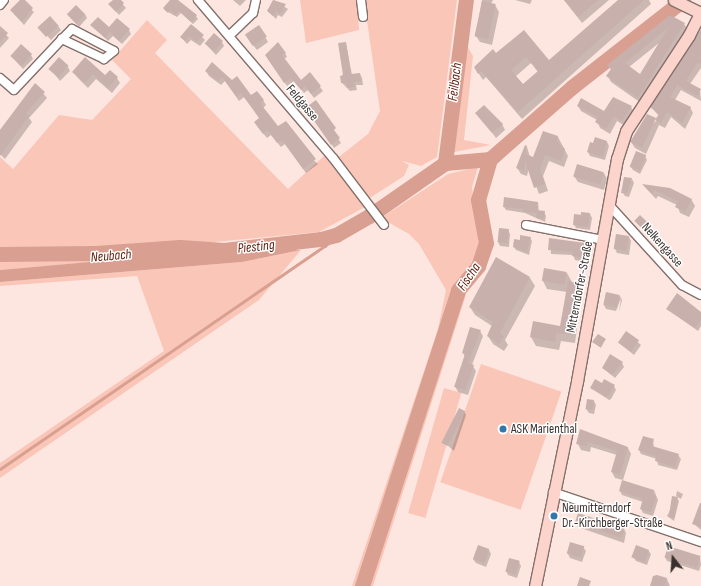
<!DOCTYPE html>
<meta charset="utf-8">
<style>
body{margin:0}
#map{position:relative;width:701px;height:586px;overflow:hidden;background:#fee6e0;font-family:"Sofia Sans Condensed",sans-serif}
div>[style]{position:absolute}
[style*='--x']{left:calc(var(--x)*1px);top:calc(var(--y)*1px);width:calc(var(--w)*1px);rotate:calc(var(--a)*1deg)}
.green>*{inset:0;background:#fac6b8;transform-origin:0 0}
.water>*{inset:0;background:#d99f90}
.shadow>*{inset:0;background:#0003}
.stream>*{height:2.5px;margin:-1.25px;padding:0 1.25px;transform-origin:1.25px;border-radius:1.25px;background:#d99f90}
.river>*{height:15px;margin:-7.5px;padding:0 7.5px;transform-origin:7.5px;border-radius:7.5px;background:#d99f90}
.building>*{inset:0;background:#c8b1ac;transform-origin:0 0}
.roads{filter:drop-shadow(1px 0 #84706b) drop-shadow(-1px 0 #84706b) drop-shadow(0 1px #84706b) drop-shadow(0 -1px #84706b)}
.street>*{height:8px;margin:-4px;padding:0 4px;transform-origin:4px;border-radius:4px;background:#fff}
.secondary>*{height:11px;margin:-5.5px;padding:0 5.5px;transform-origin:5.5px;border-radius:5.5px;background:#fdd4cb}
.dots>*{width:11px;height:11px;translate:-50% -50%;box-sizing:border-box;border:2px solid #fff;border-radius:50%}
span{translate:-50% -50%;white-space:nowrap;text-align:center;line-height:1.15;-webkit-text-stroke:3px #fff;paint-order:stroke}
.street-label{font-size:13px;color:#3a312e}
.poi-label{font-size:13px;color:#3a312e}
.left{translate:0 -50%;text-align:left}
.water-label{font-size:14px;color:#5e1a09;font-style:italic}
.north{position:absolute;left:653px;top:538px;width:40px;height:40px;-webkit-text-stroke:3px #fff;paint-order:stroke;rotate:343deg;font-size:11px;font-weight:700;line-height:16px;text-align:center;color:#3a312e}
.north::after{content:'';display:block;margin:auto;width:14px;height:18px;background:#3a312e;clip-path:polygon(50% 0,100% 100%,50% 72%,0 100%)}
</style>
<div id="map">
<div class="green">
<i style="clip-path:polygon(300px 0,357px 0,359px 30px,306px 43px)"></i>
<i style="clip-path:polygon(364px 0,457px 0,437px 157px,421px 166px,402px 161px,409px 165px,404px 176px,362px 203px,365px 207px,319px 232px,194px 244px,176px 255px,0 270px,0 157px,13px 169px,59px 115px,92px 120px,131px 79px,112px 60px,147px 20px,167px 40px,155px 53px,288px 189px,324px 156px,340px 156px,368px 134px,380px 111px)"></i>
<i style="clip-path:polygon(463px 39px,473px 56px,464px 140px,491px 145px,449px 153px)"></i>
<i style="clip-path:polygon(478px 167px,472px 187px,479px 244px,468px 271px,454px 288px,466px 295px,373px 586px,352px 586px,438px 329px,446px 290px,419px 244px,409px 234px,386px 221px,384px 216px,448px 174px)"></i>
<i style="clip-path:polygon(301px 250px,259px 300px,0 478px,0 463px,164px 351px,137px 276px,0 286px,0 282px,242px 262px)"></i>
<i style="left:481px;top:364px;width:85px;height:125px;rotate:19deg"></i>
<i style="left:444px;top:388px;width:18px;height:130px;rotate:16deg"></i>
</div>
<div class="water">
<i style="clip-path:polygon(224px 250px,301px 250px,242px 262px,0 282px,0 270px)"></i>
</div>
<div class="shadow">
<i style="clip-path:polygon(21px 0,34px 12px,24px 25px,14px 14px)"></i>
<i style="clip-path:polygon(114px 0,119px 0,126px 8px,119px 15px,110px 5px)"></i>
<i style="clip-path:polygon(172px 0,177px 0,196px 16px,198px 19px,193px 24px,181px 13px,177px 17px,166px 11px,164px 9px)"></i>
<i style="clip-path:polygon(233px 0,246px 0,240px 6px)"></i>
<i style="clip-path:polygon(274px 0,288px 9px,282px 17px,278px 15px,276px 19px,268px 11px)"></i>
<i style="clip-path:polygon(482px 0,493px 0,491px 4px,495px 5px,499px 12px,492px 45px,480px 42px,476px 36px)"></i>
<i style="clip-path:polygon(515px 0,532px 0,530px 4px)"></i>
<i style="clip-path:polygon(564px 0,609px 0,582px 23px)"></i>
<i style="clip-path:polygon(evenodd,619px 0,649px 0,651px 4px,522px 119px,486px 77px,483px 80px,475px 68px,496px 55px,524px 32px,549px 62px,619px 0,531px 63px,538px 72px,523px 86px,515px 77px,531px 63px)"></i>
<i style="clip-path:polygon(85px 14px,87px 18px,79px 27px,68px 15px)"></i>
<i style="clip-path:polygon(evenodd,670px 16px,684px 24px,688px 30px,641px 103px,611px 82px,608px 76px,611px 70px,609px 65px,670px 16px,659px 43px,640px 75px,629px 67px,659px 43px)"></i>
<i style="clip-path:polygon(92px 25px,129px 30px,131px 34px,122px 44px,113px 36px,108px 41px)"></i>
<i style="clip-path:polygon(58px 26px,61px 30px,51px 40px,40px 28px)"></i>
<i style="clip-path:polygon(191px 26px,205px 40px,200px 46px,191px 40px,187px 44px,181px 37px)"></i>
<i style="clip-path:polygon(259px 26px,268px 42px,257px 50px,249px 40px)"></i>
<i style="clip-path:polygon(0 28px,9px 38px,0 48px)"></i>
<i style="clip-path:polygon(701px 33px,701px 68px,690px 84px,700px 90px,701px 101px,681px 90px,675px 100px,690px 107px,693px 113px,685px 129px,671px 117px,665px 128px,659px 125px,646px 154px,635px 148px,631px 142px,656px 121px,659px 116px,651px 107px)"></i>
<i style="clip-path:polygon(222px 42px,224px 46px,216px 55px,206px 44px)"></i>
<i style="clip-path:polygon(346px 43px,352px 75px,360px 74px,362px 78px,363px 85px,356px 85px,357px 90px,350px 91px,342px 83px)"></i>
<i style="clip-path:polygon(285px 53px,287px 57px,284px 59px,301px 81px,310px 74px,323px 91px,314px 98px,308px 90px,304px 93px,294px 81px,287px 86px,268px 59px)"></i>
<i style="clip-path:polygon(31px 55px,33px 59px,23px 69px,11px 56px)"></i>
<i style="clip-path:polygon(85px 59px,105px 76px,117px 78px,120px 83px,112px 93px,96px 79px,88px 88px,77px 77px,73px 72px)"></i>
<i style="clip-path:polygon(212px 64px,251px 97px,263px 100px,266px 105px,263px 108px,278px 128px,318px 164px,306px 173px,285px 144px,281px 147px,271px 135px,267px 138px,258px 127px,260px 118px,244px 97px,239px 101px,225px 81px,221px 85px,209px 76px,206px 71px)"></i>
<i style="clip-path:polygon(68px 67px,70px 71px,60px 81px,50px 68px)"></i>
<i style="clip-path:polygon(36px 85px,47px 98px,29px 118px,32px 122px,5px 159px,0 154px,0 130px)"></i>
<i style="clip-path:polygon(315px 102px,341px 143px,334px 148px,309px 112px)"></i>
<i style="clip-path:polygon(578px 106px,604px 112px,631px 107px,634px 112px,625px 126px,617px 121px,610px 134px,600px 128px,597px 120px,581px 111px)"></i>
<i style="clip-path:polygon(477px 113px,502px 124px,505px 130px,496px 138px)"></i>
<i style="clip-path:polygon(543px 132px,558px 137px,568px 156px,564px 167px,549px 161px,543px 176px,548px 191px,539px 194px,529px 167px,527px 176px,521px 174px,517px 168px,527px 147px,530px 157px,534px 158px)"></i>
<i style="clip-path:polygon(596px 139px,607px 142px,609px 146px,605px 160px,590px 156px,588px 152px)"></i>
<i style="clip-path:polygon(645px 156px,647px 160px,640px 174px,633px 170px,630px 166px)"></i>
<i style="clip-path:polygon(604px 173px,607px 179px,604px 190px,578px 182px,574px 176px)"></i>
<i style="clip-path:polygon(632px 179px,634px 183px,629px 197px,625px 196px,622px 192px)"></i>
<i style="clip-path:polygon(644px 186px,691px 199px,695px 206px,689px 217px,680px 213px,677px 205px,658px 196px,656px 199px)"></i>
<i style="clip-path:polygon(538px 202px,539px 212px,544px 212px,546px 216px,545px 222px,525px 213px,506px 210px,504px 207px)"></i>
<i style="clip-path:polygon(590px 214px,592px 218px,590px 230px,576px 228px,574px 224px,575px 215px)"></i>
<i style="clip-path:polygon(640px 216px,648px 227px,644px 231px,635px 221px)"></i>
<i style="clip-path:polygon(508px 230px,510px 234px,509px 247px,500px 246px,498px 242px)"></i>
<i style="clip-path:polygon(617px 235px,629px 237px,631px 241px,629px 255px,617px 253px,615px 249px)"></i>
<i style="clip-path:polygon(530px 238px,532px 241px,529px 255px,516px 250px,514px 247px,521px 241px)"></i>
<i style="clip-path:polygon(550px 239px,584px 244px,586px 248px,584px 262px,575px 260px,573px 255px,551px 254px)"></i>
<i style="clip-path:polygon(496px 258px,530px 278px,535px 286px,505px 340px,508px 345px,504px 351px,493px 344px,488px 336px,492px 326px,475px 315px,470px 307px)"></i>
<i style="clip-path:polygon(567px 273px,572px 282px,578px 284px,582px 292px,575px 343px,561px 341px,559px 350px,536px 346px,531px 337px,561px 327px,567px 292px,547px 289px,543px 281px)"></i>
<i style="clip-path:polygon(620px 296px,622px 300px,619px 312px,621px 298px,616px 311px,606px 309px,604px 305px)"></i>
<i style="clip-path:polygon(667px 309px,701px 313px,701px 326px,698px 331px)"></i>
<i style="clip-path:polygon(480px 331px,483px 336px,472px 365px,476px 371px,468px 395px,458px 392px,455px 386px,465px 357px,463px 353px)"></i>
<i style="clip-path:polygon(626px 332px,641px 345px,634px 355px,619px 343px)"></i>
<i style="clip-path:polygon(605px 340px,601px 348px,593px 342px)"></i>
<i style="clip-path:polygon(622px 363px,624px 367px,615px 378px,603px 368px)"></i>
<i style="clip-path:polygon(602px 384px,614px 386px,616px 390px,611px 399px,609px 400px,591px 388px)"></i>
<i style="clip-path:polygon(594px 401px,596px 405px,594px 414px,589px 413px,586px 409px)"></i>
<i style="clip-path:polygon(464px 411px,466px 415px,454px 451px,447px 445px)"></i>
<i style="clip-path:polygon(581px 431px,628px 448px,631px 454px,623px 480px,615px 478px,612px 472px,617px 455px,591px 447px,590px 452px,581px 450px,578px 444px)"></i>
<i style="clip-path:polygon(653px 440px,654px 448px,678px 455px,681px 459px,677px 470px,658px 465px,657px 459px,641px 454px,639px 450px)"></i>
<i style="clip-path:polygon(654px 490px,658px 500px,653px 516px,643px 513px,641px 509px,643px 502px,622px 495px,620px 491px)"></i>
<i style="clip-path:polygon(677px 491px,683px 494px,681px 499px,676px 496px)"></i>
<i style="clip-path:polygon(677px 498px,679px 501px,674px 521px,667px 516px)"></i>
<i style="clip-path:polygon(701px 510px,701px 530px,694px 524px)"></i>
<i style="clip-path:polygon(578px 514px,624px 529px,626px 533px,624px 543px,578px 527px,576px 523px)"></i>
<i style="clip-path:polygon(583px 547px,586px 551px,582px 562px,570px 558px,568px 554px)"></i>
<i style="clip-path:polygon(489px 550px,491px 554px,486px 567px,476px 563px,473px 559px)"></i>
<i style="clip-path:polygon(648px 550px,651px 554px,647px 565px,636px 561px,633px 557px)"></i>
<i style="clip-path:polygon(665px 557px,700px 557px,701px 565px,699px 571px,667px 561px)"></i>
<i style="clip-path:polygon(519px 562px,521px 566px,517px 578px,508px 575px,506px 571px)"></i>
<i style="clip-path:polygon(667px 579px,670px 586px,651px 586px)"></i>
</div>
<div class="stream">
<i style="--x:0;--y:469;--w:394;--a:-34.5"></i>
<i style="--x:325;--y:246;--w:16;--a:-45"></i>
</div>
<div class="river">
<i style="--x:445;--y:163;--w:164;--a:-82.7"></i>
<i style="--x:0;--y:254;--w:96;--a:-0.6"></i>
<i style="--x:96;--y:253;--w:84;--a:-4.1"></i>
<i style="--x:180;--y:247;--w:44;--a:3.9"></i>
<i style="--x:224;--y:250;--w:98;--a:-6.5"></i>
<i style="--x:321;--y:239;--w:16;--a:-15"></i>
<i style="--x:336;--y:235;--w:38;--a:-30"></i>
<i style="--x:369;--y:216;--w:93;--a:-34.9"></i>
<i style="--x:445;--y:163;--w:45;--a:-5.1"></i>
<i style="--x:362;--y:586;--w:311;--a:-72"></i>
<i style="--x:458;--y:290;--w:31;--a:-50"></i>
<i style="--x:478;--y:266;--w:24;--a:-71"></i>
<i style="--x:486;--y:243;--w:44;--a:-100.5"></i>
<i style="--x:478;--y:200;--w:43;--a:-73.7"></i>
<i style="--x:490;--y:159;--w:109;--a:-41.3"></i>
<i style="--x:572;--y:87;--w:141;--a:-38.1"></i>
</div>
<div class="building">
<i style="clip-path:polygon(20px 0,25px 0,33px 8px,22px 22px,10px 10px)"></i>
<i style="clip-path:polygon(113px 0,121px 0,124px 3px,116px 12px,108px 4px)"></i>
<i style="clip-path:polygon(170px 0,178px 0,197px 15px,191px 22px,179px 11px,175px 15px,170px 10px,168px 13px,163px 8px)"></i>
<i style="clip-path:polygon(273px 0,286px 4px,280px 14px,276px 11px,273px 16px,267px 11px)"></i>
<i style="clip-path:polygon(564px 0,598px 0,578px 17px)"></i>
<i style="clip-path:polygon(evenodd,618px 0,644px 0,518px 112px,481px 71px,478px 74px,474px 67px,493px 49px,496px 53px,524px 30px,549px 60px,618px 0,526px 57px,538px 71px,523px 84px,511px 70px,526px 57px)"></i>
<i style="left:482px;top:1px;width:14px;height:36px;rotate:12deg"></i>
<i style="left:76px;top:5px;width:13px;height:13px;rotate:45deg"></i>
<i style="clip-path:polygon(evenodd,670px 15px,685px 23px,638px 98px,606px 76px,611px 69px,607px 65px,670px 15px,668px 28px,640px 74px,625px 63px,668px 28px)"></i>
<i style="left:50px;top:16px;width:13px;height:17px;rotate:48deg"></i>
<i style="clip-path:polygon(98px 17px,109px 27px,117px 18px,130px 29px,119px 41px,110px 32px,105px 38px,90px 25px)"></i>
<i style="clip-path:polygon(191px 24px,204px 35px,197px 42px,189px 36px,185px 41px,180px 37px)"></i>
<i style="left:259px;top:25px;width:14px;height:17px;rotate:56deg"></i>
<i style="clip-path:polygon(0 26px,8px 33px,0 42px)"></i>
<i style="clip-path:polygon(701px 29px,701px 64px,698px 62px,686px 81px,701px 89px,698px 96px,677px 85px,670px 97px,691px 107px,682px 123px,667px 112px,661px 123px,655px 120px,659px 114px,650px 107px)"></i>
<i style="left:214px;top:33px;width:12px;height:14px;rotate:42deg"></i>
<i style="clip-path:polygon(278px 42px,286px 53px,282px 55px,301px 80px,310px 72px,321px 86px,311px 94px,305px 86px,301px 90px,291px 78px,284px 83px,265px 55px)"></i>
<i style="clip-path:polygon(346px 42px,351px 74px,360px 73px,361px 81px,354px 82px,355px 87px,347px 88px,346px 83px,341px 83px,340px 76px,343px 75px,338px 43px)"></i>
<i style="left:21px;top:44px;width:15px;height:16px;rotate:42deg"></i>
<i style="left:59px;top:57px;width:13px;height:16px;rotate:42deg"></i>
<i style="clip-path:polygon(85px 57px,105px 75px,110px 70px,118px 77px,108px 88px,93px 74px,85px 83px,72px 72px)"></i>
<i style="clip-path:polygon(212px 62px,232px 80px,237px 76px,251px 95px,257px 91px,264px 100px,260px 103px,278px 126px,286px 121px,316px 159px,303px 169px,282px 140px,277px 143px,268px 130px,263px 134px,254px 122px,259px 118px,241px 93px,236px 96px,222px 77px,218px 81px,205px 71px)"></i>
<i style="clip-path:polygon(35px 83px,45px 92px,26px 113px,29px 116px,0 156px,0 130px)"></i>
<i style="clip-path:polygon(613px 97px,632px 106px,622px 121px,614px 116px,606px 129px,595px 122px,598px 117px,577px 106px,581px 98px,604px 111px)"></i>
<i style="clip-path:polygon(316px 100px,336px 128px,334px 130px,340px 138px,331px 145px,305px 108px)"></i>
<i style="clip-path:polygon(484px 105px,503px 124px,492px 133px,475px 113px)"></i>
<i style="clip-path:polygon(647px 114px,656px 118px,642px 148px,630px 142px)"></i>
<i style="clip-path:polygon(543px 131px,558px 136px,557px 141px,565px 149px,561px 161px,545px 155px,540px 169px,545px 184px,534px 188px,525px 161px,524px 171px,516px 168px,525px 145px,527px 146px,526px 154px,533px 157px)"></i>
<i style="clip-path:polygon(595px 137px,607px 141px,603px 157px,587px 152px,590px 142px,593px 143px)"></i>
<i style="left:636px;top:151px;width:11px;height:17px;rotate:22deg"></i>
<i style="left:577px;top:164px;width:28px;height:13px;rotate:17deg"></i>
<i style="clip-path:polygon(624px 177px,632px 178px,627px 193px,621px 193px)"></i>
<i style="clip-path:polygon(642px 184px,670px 188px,692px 199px,685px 212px,675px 207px,678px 201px,654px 190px,652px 194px)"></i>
<i style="clip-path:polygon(504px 197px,538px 202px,537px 210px,545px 211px,544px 219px,536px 218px,537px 213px,523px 212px,524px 209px,503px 207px)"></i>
<i style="clip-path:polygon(581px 212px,590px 213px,588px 227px,573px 225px,574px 214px,581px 215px)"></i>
<i style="left:640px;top:215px;width:10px;height:8px;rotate:45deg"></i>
<i style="left:499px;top:228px;width:10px;height:14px;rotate:6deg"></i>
<i style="left:616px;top:234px;width:13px;height:15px;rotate:9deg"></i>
<i style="clip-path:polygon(520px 235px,531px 237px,527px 252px,513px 247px,514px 239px,520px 240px)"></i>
<i style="clip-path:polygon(549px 238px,585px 243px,582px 258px,572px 256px,573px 252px,548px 250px)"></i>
<i style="clip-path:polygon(496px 257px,530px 277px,500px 333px,504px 336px,499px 344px,487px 336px,493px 322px,469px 307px)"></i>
<i style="left:544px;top:268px;width:23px;height:13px;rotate:10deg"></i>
<i style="clip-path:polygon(568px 281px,578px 283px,571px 335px,556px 333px,555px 342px,530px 337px,533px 321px,560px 326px)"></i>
<i style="left:606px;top:292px;width:14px;height:13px;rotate:12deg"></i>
<i style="clip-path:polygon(677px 293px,701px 312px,701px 320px,695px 328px,666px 309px)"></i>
<i style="clip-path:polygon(470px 327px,481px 330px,468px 363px,474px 365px,465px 390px,454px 387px,465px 354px,462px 353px)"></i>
<i style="left:626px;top:331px;width:16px;height:14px;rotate:35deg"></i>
<i style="clip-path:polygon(598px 334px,606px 339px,600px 347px,592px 342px)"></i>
<i style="clip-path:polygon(610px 354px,623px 362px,612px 375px,602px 368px)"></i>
<i style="clip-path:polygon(595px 379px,602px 383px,604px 379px,615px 385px,609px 395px,606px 397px,590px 388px)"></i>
<i style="left:587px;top:399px;width:7px;height:10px;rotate:8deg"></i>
<i style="left:459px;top:408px;width:7px;height:39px;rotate:27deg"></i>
<i style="clip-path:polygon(580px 429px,628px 447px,620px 475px,611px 472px,617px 451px,588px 442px,587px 446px,576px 444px)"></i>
<i style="clip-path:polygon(643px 436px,654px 439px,652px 446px,679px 454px,675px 467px,655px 461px,656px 456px,638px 450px)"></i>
<i style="clip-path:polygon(622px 480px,654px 490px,653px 495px,656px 496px,651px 512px,640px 509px,643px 499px,619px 491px)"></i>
<i style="left:672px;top:496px;width:6px;height:21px;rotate:9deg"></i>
<i style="clip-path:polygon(700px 503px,701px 503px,701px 527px,692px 524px)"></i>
<i style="left:578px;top:513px;width:49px;height:10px;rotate:18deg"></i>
<i style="left:570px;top:542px;width:15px;height:12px;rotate:16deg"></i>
<i style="left:478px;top:545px;width:12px;height:15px;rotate:20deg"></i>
<i style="left:636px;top:545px;width:14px;height:13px;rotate:21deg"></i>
<i style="left:668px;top:546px;width:34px;height:12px;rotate:17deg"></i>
<i style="left:509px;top:558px;width:11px;height:14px;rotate:15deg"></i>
<i style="clip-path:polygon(657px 575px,667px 578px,665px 586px,650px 586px,653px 576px)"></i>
<i style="clip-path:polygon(580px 577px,591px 581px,589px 586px,577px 586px)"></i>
</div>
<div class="roads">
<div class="street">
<i style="--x:198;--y:0;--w:208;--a:49.5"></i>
<i style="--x:333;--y:158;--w:84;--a:52.7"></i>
<i style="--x:361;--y:0;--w:17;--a:83"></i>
<i style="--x:0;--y:5;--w:6;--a:-51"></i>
<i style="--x:230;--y:35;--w:32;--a:-44"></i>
<i style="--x:253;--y:13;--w:13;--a:-77"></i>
<i style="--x:0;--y:78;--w:18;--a:41"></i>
<i style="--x:14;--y:90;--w:70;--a:-46.7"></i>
<i style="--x:62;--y:39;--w:14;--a:-45"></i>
<i style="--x:72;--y:29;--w:47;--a:27.6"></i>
<i style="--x:114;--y:51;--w:13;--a:141"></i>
<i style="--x:104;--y:59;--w:47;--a:-154.5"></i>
<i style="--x:610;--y:206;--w:107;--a:47.7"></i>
<i style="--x:682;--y:285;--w:21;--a:28"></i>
<i style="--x:526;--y:225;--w:78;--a:11"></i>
<i style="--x:553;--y:492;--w:156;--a:18.7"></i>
</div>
<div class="secondary">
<i style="--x:674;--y:0;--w:30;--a:26"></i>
<i style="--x:535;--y:586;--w:209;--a:-78.4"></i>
<i style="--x:577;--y:381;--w:226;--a:-79.8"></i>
<i style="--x:617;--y:159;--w:29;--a:-72"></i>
<i style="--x:626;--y:131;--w:115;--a:-56.7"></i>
<i style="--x:689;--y:35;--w:25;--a:-63"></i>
</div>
</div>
<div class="dots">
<i style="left:503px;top:429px;background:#3278ad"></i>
<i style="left:554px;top:516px;background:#3278ad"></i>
</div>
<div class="street-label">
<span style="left:302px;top:103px;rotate:50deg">Feldgasse</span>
<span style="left:662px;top:245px;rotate:48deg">Nelkengasse</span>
<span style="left:580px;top:287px;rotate:-79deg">Mitterndorfer-Straße</span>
</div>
<div class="poi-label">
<span class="left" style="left:511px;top:429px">ASK Marienthal</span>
<span class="left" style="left:562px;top:516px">Neumitterndorf<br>Dr.-Kirchberger-Straße</span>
</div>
<div class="water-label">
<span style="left:455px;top:82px;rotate:-83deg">Feilbach</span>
<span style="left:256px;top:247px;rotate:-6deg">Piesting</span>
<span style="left:111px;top:256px;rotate:-5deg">Neubach</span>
<span style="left:469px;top:277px;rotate:-56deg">Fischa</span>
</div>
<div class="north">N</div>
</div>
